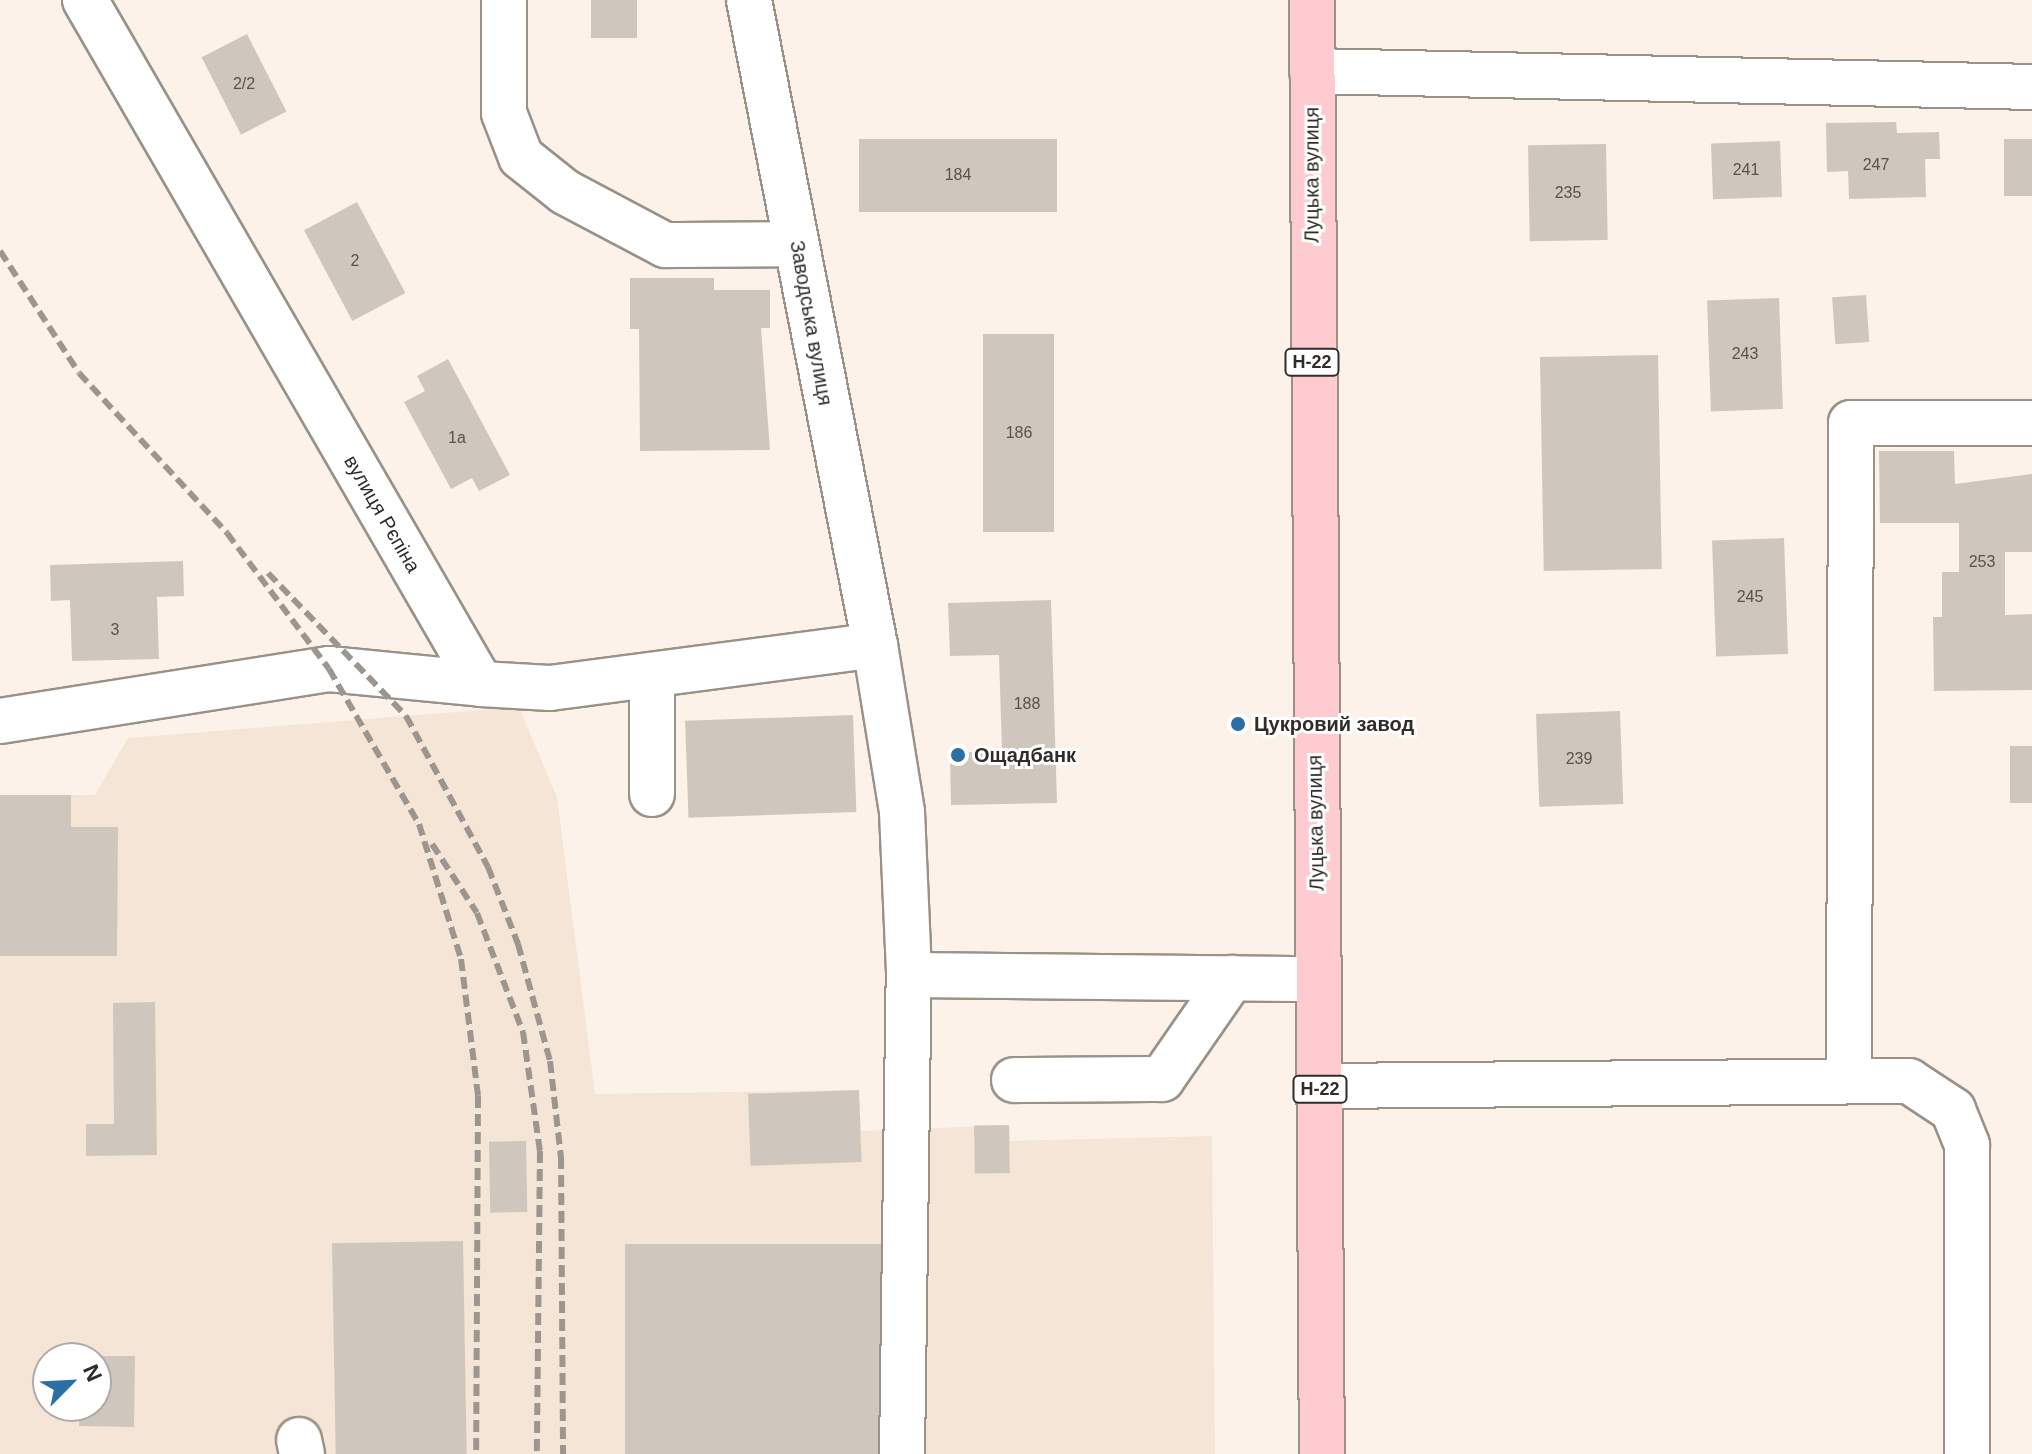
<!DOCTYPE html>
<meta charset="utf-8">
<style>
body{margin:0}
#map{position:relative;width:2032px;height:1454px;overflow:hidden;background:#fcf2e9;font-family:Helvetica,sans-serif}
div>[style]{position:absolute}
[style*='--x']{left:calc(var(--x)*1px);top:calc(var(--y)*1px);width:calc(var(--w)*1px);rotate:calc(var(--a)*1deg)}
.built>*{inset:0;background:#f5e5d6}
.building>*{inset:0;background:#cfc7bd;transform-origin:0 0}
.roads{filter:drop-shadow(2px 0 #9a9188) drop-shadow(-2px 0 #9a9188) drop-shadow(0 2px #9a9188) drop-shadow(0 -2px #9a9188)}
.minor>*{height:44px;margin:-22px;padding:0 22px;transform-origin:22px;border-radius:22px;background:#fff}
.major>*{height:44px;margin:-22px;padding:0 22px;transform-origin:22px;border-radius:22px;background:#feccd0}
.rail>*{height:6px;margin-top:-3px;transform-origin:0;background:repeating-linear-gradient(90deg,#9d9690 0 12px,transparent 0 18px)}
.dots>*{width:22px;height:22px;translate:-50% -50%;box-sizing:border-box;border:4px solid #fff;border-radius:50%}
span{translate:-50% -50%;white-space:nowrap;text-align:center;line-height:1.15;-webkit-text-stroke:6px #fff;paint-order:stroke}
.number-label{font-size:16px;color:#58534e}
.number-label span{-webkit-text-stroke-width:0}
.shield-label span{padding:2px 6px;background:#fff;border:2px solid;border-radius:6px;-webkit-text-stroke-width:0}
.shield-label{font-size:18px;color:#302c29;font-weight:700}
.street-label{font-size:20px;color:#302c29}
.poi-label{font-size:20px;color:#302c29;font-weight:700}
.left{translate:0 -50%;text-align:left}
.north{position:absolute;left:32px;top:1342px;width:80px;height:80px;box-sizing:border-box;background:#fff;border:2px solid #acaba9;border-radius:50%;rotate:66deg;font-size:22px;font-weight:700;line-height:32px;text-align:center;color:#302c29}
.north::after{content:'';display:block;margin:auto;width:28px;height:36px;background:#2c6fa4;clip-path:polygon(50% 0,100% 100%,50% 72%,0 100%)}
</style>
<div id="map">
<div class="built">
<i style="clip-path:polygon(evenodd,519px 707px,557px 797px,595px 1094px,859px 1090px,861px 1131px,1009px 1125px,1010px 1141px,1212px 1136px,1215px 1454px,0 1454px,0 795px,95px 795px,128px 738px,519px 707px,48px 1358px,96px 1358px,96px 1406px,48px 1406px,48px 1358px)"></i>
</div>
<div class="building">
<i style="left:591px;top:0;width:46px;height:38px"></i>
<i style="left:247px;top:34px;width:87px;height:51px;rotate:63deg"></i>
<i style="clip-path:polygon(1896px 122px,1897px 133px,1939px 132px,1940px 159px,1925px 159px,1926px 197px,1849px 199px,1848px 171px,1827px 172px,1826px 123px)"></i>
<i style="left:859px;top:139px;width:198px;height:73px"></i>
<i style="left:2004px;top:139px;width:28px;height:57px"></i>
<i style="left:1780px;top:141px;width:56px;height:69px;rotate:88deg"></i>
<i style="left:1606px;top:144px;width:96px;height:78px;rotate:89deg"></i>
<i style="left:357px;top:202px;width:103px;height:60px;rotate:62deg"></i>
<i style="clip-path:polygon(630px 278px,714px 278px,714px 290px,770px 290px,770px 328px,761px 328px,770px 450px,640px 451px,639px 329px,630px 329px)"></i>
<i style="left:1866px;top:295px;width:47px;height:34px;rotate:86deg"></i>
<i style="left:1779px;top:298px;width:111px;height:72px;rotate:88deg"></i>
<i style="left:983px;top:334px;width:71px;height:198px"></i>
<i style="left:1658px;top:355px;width:214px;height:118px;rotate:89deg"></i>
<i style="clip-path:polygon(448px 359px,510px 475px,479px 491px,472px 478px,451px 489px,404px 402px,425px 391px,417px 376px)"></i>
<i style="clip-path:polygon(1879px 451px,1954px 451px,1955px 484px,2032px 474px,2032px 552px,2005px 552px,2005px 615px,2032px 614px,2032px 690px,1934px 691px,1933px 617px,1942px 617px,1942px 572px,1959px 572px,1959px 523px,1880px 523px)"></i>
<i style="left:1784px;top:538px;width:116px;height:72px;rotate:88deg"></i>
<i style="clip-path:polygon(183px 561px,184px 596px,157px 597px,159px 659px,72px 661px,70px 600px,51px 601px,50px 565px)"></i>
<i style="clip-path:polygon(1051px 600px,1057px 803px,951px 805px,950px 753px,1002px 751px,999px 655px,950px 656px,948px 603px)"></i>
<i style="left:1620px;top:711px;width:93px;height:84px;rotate:88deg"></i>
<i style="left:853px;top:715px;width:97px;height:168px;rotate:88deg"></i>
<i style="left:2032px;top:746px;width:57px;height:22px;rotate:90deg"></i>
<i style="clip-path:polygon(0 795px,71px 795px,71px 827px,118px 827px,117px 956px,0 956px)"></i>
<i style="clip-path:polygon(155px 1002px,157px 1155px,86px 1156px,86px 1124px,114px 1124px,113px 1003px)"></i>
<i style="left:859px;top:1090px;width:72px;height:111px;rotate:88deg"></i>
<i style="left:1009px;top:1125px;width:48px;height:35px;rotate:89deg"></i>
<i style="left:526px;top:1141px;width:71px;height:37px;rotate:89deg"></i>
<i style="left:463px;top:1241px;width:213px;height:131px;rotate:89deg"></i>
<i style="left:625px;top:1244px;width:260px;height:210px"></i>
<i style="clip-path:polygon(96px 1356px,135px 1356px,134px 1427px,79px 1426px,80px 1406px,96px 1406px)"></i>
</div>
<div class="roads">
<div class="minor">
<i style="--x:85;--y:0;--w:790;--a:59.93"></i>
<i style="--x:481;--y:684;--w:69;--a:3.3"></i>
<i style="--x:550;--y:688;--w:328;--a:-7.5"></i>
<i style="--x:504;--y:0;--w:113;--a:90"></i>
<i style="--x:504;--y:113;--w:47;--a:68.9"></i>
<i style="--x:521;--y:157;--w:56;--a:38.5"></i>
<i style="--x:565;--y:192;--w:113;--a:27.9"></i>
<i style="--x:665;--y:245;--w:131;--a:-0.4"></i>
<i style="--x:749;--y:0;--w:657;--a:78.95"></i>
<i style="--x:875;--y:645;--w:169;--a:80.8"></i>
<i style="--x:902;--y:812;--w:163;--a:87.5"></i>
<i style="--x:909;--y:975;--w:410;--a:0.6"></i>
<i style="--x:1312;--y:71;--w:720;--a:1.27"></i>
<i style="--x:0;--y:721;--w:333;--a:-9"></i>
<i style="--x:329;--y:669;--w:153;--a:5.6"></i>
<i style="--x:652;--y:794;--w:119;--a:-90"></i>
<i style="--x:1014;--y:1080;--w:148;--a:-0.4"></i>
<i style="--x:1162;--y:1079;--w:123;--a:-55.3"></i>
<i style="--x:1849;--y:1081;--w:658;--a:-89.83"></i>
<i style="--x:1851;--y:423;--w:181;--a:0"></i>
<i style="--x:1320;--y:1086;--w:589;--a:-0.49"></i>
<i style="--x:1909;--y:1081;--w:53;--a:33.4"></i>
<i style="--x:1953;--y:1110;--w:38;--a:68"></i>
<i style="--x:1967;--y:1145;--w:309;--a:90"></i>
<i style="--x:299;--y:1440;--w:14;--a:78"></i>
<i style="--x:902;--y:1454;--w:479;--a:-89.2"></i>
</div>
<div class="major">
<i style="--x:1312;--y:0;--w:1454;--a:89.61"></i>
</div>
</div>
<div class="rail">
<i style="--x:0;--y:251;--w:145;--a:57.1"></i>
<i style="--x:79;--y:373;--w:218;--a:47.2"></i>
<i style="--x:227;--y:533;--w:170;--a:53.1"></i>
<i style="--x:329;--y:669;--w:179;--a:59.9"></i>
<i style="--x:419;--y:824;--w:141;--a:72.7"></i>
<i style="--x:461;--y:959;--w:138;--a:82.9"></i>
<i style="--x:478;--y:1096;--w:358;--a:90.3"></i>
<i style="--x:268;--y:573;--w:199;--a:46"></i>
<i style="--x:406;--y:716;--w:172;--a:61.5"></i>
<i style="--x:488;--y:867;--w:83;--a:68.7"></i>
<i style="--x:518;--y:944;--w:121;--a:74.7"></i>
<i style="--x:550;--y:1061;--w:97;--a:83.5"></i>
<i style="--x:561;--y:1157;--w:297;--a:89.6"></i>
<i style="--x:432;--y:844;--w:82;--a:56.9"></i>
<i style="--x:477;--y:913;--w:128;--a:68.9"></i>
<i style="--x:523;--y:1032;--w:120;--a:81.9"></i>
<i style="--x:540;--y:1151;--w:303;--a:90.6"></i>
</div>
<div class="dots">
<i style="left:1238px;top:724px;background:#2c6fa4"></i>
<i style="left:958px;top:755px;background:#2c6fa4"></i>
</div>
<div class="number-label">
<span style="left:244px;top:84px">2/2</span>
<span style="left:1876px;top:165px">247</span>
<span style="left:1746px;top:170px">241</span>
<span style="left:958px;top:175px">184</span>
<span style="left:1568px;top:193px">235</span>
<span style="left:355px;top:261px">2</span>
<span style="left:1745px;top:354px">243</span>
<span style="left:1019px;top:433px">186</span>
<span style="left:457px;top:438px">1а</span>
<span style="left:1982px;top:562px">253</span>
<span style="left:1750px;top:597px">245</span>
<span style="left:115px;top:630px">3</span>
<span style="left:1027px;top:704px">188</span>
<span style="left:1579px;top:759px">239</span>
</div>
<div class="shield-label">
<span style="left:1312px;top:362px">Н-22</span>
<span style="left:1320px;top:1089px">Н-22</span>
</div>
<div class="street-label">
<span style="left:1312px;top:175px;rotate:-90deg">Луцька вулиця</span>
<span style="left:811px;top:323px;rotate:80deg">Заводська вулиця</span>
<span style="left:382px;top:514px;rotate:60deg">вулиця Рєпіна</span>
<span style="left:1316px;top:823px;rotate:-91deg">Луцька вулиця</span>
</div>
<div class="poi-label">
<span class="left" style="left:1254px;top:724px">Цукровий завод</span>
<span class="left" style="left:974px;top:755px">Ощадбанк</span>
</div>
<div class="north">N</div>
</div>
